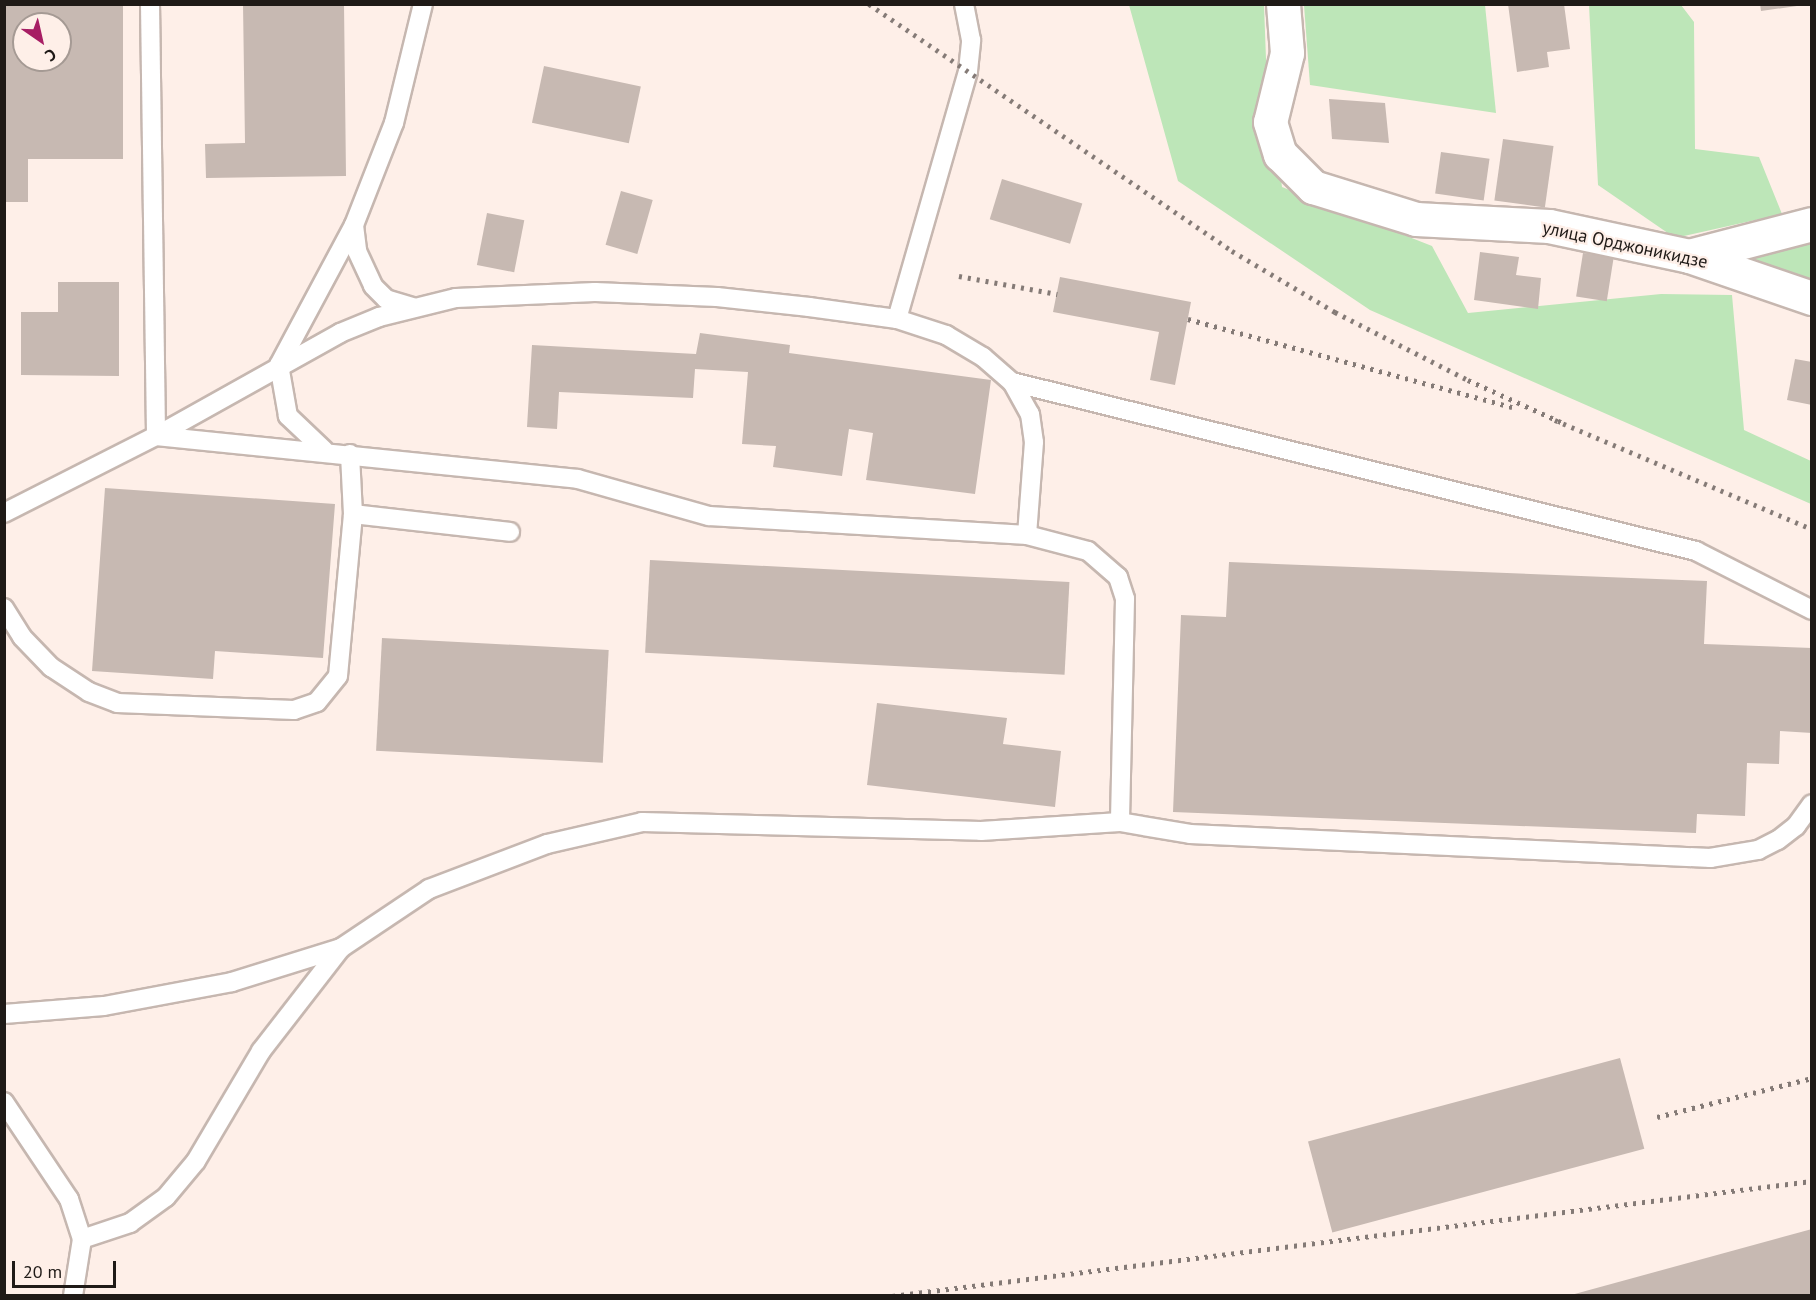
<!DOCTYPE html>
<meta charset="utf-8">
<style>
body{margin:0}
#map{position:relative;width:1816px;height:1300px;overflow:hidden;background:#feefe8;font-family:"PT Sans",sans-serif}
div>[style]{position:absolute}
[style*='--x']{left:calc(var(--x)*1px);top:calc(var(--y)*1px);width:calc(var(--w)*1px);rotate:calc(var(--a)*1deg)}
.green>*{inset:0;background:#bde6b8}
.building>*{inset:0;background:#c7b9b2;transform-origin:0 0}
.roads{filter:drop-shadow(2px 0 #c6b7b0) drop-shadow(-2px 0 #c6b7b0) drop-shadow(0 2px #c6b7b0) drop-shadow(0 -2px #c6b7b0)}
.lane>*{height:18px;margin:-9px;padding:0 9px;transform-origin:9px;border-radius:9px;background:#fff}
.street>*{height:33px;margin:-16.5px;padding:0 16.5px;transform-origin:16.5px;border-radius:16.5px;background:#fff}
.rail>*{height:4.5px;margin-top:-2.25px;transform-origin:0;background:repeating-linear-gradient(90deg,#847a76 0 3px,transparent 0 9px)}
span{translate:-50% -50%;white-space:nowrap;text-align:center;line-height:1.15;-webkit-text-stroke:4.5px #feefe8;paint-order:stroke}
.street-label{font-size:18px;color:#1f1a17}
.frame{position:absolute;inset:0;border:6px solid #1f1a17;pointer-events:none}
.north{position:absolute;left:12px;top:12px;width:60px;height:60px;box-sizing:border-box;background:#feefe8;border:2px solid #a59a94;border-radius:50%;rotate:146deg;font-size:16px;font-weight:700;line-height:24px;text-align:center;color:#1f1a17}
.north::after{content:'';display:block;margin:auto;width:21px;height:27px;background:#a71e64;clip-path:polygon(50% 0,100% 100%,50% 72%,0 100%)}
.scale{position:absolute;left:12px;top:1261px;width:104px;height:27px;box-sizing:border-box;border:3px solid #1f1a17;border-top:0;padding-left:8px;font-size:18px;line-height:21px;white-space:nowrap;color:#1f1a17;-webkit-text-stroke:4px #feefe8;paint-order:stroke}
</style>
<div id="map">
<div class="green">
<i style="clip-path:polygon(1129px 5px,1264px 5px,1266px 59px,1282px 187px,1432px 246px,1468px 313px,1661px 294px,1732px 295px,1744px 430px,1811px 461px,1811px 504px,1370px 310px,1178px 181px)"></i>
<i style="clip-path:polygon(1304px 5px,1485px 5px,1496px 113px,1310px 85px)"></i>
<i style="clip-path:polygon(1589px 5px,1681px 5px,1694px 22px,1695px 149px,1759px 157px,1782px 214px,1675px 238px,1598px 185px)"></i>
<i style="clip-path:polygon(1811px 237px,1811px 282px,1726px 255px)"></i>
</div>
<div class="building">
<i style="clip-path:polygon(evenodd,4px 4px,123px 4px,123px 159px,28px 159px,28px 202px,4px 202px,4px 4px,24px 24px,60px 24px,60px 60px,24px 60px,24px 24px)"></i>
<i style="clip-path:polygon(243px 4px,344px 4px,346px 176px,206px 178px,205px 144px,245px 143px)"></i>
<i style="clip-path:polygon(1508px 4px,1564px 4px,1570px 49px,1547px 52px,1549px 67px,1517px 72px)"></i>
<i style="clip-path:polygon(1760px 4px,1797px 4px,1797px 6px,1761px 11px)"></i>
<i style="left:544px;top:66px;width:99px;height:58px;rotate:12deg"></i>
<i style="clip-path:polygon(1329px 99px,1385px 103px,1389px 143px,1332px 139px)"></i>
<i style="left:1503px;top:139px;width:51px;height:62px;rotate:8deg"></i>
<i style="left:1441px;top:152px;width:49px;height:42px;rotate:8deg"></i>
<i style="left:1002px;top:179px;width:84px;height:42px;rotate:17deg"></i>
<i style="left:621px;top:191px;width:33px;height:56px;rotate:16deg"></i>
<i style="left:487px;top:213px;width:38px;height:53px;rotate:11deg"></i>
<i style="clip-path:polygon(1480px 252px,1519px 257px,1516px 275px,1541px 278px,1538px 309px,1474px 300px)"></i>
<i style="left:1583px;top:253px;width:31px;height:44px;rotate:9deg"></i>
<i style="clip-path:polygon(1060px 277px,1191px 302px,1175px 385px,1150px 380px,1159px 332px,1053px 312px)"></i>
<i style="clip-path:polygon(58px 282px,119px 282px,119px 376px,21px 375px,21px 312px,58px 312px)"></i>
<i style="clip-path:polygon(700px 333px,790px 345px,789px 353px,991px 380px,975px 494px,866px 480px,873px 433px,849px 429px,842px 476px,773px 467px,776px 446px,742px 444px,748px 372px,695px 369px,693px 398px,559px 392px,557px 429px,527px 427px,532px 345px,696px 354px)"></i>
<i style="clip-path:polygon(1795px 359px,1812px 362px,1812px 405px,1787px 400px)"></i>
<i style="clip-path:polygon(105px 488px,335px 504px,323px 658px,215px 651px,213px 679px,92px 671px)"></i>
<i style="left:650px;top:560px;width:420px;height:93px;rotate:3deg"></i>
<i style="clip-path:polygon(1229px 562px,1707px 581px,1704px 644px,1812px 648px,1812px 733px,1780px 731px,1779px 764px,1747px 763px,1745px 816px,1697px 814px,1696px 833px,1173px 812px,1181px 615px,1226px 617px)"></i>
<i style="left:382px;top:638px;width:227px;height:113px;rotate:3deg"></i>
<i style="clip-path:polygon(877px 703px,1007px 718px,1003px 744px,1061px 751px,1055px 807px,867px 785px)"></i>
<i style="left:1620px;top:1058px;width:94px;height:323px;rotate:75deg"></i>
<i style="clip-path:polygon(1812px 1229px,1812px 1296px,1571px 1296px,1571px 1295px)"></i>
</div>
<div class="roads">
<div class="lane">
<i style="--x:150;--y:4;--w:432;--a:89.2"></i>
<i style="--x:156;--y:436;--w:424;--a:5.8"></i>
<i style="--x:578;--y:479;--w:136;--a:15.8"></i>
<i style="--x:709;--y:516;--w:319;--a:3.4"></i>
<i style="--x:1027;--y:535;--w:63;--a:14.7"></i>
<i style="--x:1088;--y:551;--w:40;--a:41"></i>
<i style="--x:1118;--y:577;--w:23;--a:72"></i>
<i style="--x:1125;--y:599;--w:223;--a:91.3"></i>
<i style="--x:354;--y:225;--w:26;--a:83"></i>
<i style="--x:357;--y:251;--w:38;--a:65"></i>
<i style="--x:373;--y:286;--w:18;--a:45"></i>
<i style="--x:386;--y:299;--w:28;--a:17"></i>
<i style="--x:897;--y:319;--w:258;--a:-74"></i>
<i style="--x:968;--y:71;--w:31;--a:-84"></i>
<i style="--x:971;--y:40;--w:37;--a:-101"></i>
<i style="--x:1012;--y:382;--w:705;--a:13.88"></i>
<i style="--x:1696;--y:551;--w:130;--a:27"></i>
<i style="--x:324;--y:450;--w:50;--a:-136.6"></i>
<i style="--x:288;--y:416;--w:52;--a:-100"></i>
<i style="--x:279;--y:365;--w:159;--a:-61.8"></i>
<i style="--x:354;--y:225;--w:110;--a:-68.6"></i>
<i style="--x:394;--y:123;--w:122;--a:-76.3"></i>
<i style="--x:4;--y:513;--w:170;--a:-26.9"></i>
<i style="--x:156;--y:436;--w:211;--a:-29.2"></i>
<i style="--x:340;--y:333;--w:42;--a:-22.3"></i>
<i style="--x:379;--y:317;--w:79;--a:-13.9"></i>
<i style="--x:456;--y:298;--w:139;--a:-2.5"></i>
<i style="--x:595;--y:292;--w:122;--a:2.3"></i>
<i style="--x:717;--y:297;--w:93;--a:6.2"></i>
<i style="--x:809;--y:307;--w:89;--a:7.8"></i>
<i style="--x:897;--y:319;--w:52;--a:18.1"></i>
<i style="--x:946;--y:335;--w:43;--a:30.7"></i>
<i style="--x:983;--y:357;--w:38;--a:41"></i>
<i style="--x:1012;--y:382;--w:37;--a:61"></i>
<i style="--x:1030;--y:414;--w:28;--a:82"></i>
<i style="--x:1034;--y:442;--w:93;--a:94.3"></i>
<i style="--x:353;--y:514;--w:158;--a:6.5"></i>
<i style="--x:4;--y:608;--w:34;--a:58"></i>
<i style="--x:22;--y:637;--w:42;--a:46"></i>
<i style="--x:51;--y:667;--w:45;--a:33.3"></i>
<i style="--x:89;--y:692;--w:30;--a:21"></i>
<i style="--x:117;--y:703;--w:177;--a:2.3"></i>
<i style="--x:294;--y:710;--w:24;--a:-19"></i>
<i style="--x:317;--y:702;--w:33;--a:-51"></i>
<i style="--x:338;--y:676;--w:163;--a:-84.7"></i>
<i style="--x:353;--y:514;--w:60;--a:-92.9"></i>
<i style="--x:4;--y:1014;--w:100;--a:-4.6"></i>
<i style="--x:104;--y:1006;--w:130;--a:-10.6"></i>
<i style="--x:232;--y:982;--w:114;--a:-17.3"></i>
<i style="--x:4;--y:1102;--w:117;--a:56.2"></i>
<i style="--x:69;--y:1199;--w:42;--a:72"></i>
<i style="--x:82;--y:1239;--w:58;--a:99"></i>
<i style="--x:82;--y:1239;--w:51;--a:-18.4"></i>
<i style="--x:130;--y:1223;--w:44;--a:-35.8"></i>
<i style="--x:166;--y:1197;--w:47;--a:-50.2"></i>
<i style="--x:196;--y:1161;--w:128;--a:-59.4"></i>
<i style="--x:261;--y:1051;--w:130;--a:-52.2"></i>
<i style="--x:341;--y:948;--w:106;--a:-33.8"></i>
<i style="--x:429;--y:889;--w:126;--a:-20.9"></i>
<i style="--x:547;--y:844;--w:98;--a:-13"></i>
<i style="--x:642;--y:822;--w:339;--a:1.5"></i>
<i style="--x:981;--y:831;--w:139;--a:-3.7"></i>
<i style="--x:1120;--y:822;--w:71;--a:9.7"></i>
<i style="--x:1190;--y:834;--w:521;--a:2.64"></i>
<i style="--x:1710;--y:858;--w:49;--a:-9.5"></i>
<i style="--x:1758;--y:850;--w:22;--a:-27"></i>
<i style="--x:1778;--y:840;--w:23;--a:-38"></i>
<i style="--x:1796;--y:826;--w:27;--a:-54"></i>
</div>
<div class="street">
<i style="--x:1283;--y:4;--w:49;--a:85.3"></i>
<i style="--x:1287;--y:53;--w:71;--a:103.8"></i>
<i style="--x:1270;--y:122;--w:34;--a:73"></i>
<i style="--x:1280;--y:154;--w:47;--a:45"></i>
<i style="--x:1313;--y:187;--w:108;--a:17.3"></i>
<i style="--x:1416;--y:219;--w:133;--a:3"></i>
<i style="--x:1549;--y:226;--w:143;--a:12.1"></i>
<i style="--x:1689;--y:256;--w:130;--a:18.9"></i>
<i style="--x:1689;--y:256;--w:127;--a:-14.6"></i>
</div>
</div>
<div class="rail">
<i style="--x:869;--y:4;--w:439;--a:34.2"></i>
<i style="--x:1232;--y:251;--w:120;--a:30.6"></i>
<i style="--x:1335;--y:312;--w:149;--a:27.1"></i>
<i style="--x:1468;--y:380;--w:102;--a:24.3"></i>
<i style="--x:959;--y:276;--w:100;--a:10.4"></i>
<i style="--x:1188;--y:319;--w:336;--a:15.2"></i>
<i style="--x:1555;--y:420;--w:279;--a:23"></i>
<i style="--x:1657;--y:1117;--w:160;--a:-14.1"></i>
<i style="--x:892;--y:1296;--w:927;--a:-7.13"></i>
</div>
<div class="street-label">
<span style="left:1625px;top:245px;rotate:12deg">улица Орджоникидзе</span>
</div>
<div class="frame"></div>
<div class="north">С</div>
<div class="scale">20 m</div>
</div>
